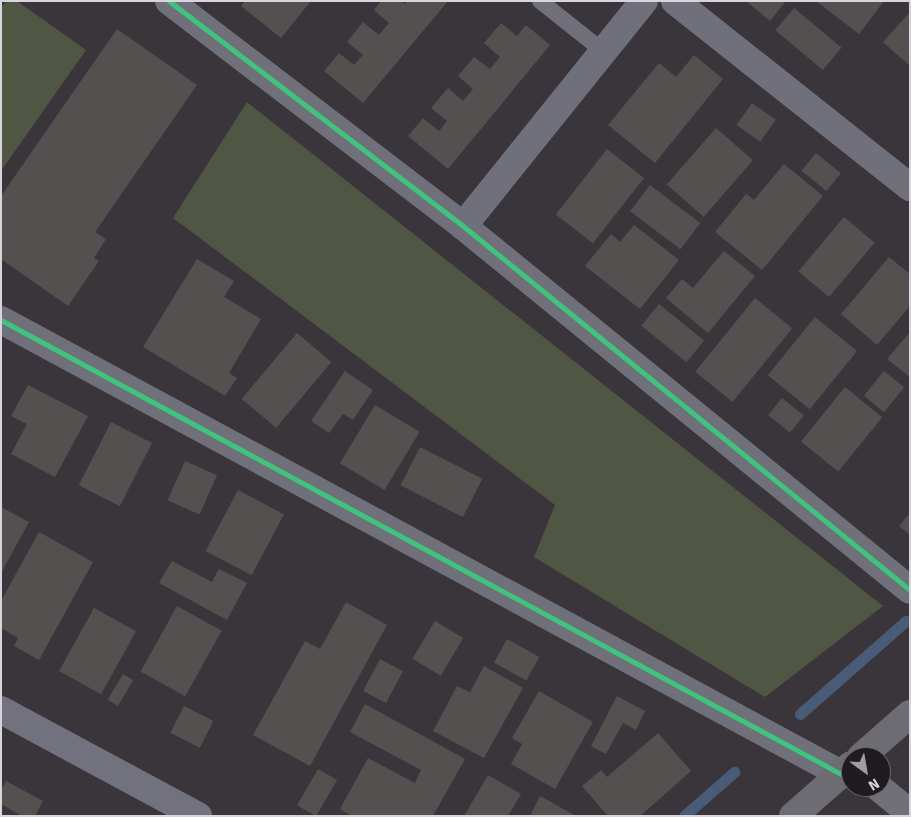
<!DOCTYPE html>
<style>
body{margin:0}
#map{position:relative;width:911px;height:817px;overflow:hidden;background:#3a353b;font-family:Signika,sans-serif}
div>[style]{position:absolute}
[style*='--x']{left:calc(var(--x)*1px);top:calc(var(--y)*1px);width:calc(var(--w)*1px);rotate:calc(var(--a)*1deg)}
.green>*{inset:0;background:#4f5644}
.stream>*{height:11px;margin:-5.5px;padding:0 5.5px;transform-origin:5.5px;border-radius:5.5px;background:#495c77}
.building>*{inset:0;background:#545050;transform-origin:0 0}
.lane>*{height:16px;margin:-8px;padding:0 8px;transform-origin:8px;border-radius:8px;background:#6f707a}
.street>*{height:28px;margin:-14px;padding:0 14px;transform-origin:14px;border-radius:14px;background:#6f707a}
.secondary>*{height:28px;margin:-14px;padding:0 14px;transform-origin:14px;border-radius:14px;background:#71727d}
.highway>*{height:28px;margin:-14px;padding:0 14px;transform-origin:14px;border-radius:14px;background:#6d6c72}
.cycleway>*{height:5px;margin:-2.5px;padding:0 2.5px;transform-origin:2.5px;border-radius:2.5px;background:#40c37c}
span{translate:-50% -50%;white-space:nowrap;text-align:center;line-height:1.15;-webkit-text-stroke:4.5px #201b21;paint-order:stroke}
.frame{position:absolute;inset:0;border:2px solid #d9d3db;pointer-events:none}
.north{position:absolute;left:841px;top:747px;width:50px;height:50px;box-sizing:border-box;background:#201b21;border:1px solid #6a656b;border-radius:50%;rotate:148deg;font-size:14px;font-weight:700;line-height:20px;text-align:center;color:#d9d3db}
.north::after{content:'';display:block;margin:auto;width:18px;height:22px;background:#a19ca3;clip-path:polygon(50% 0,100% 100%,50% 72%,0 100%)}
</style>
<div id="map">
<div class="green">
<i style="clip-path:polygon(7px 1px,17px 1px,86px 50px,1px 171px,1px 7px)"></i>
<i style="clip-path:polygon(247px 102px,883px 606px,765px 697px,534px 557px,555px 505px,173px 218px)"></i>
</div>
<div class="stream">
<i style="--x:800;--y:714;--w:141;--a:-41.3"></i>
<i style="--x:684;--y:816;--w:67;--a:-41.3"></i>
</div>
<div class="building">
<i style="clip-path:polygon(245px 1px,311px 1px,281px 38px,241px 6px)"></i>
<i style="clip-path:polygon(381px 1px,402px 1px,405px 4px,407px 1px,448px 1px,363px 103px,324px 71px,339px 53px,354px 65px,363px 55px,347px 42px,363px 22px,379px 35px,389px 23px,374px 10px)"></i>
<i style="clip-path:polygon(746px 1px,786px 1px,770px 21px)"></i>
<i style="clip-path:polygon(816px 1px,884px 1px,859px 34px)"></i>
<i style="left:794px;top:8px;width:62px;height:29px;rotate:40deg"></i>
<i style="clip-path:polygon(910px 12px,910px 66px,883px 42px)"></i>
<i style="clip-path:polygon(501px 23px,517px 36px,526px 25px,550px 45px,448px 169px,408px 136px,423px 118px,439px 131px,447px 121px,431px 108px,448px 88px,463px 101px,473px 89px,458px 76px,474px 57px,490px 69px,500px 57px,484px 43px)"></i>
<i style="clip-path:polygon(117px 29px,197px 85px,95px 232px,106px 239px,94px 258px,99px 261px,68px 306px,1px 259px,1px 196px)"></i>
<i style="clip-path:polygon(694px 55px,723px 79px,655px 163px,608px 125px,659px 63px,676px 77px)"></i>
<i style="left:752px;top:103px;width:29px;height:27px;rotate:35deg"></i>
<i style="left:716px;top:128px;width:49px;height:75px;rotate:41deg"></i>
<i style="left:607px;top:149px;width:47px;height:83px;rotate:38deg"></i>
<i style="left:816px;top:153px;width:32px;height:23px;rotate:39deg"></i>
<i style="clip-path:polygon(784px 164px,823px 196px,762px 270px,715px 232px,746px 194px,754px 200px)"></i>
<i style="left:650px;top:185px;width:63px;height:33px;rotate:37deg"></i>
<i style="left:844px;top:217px;width:40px;height:71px;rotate:40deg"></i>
<i style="clip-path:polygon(634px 225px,679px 260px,640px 309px,585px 266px,611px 234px,620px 242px)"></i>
<i style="clip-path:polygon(724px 251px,755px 276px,708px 333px,666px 298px,682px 279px,693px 288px)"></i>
<i style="clip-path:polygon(889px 257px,910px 274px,910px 306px,877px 345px,841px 314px)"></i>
<i style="clip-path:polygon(197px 259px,234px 281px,224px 297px,261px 319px,229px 373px,237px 378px,225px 396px,143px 347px)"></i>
<i style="left:755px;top:298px;width:48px;height:95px;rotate:39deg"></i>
<i style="left:659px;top:304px;width:58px;height:28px;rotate:39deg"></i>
<i style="left:815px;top:317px;width:54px;height:75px;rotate:39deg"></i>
<i style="clip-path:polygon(910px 332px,910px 377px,887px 359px)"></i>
<i style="left:297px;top:333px;width:45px;height:86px;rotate:40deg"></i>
<i style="clip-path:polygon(345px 371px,373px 390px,353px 420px,343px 414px,329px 433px,311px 421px)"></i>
<i style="left:884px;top:371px;width:26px;height:32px;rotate:39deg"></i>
<i style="clip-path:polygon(28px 385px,88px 416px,55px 477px,11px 454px,27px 424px,11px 416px)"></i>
<i style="left:845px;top:387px;width:48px;height:70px;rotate:39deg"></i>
<i style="left:782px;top:398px;width:28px;height:22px;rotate:39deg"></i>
<i style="left:375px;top:405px;width:52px;height:68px;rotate:31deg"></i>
<i style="left:111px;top:422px;width:46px;height:71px;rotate:27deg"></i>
<i style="left:420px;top:447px;width:70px;height:43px;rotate:27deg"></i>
<i style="left:185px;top:461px;width:35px;height:43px;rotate:24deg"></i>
<i style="left:238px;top:490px;width:52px;height:69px;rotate:28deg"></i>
<i style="clip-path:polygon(1px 507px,29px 522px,1px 573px)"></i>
<i style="clip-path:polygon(910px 513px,910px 535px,899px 526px)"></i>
<i style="clip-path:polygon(39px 532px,93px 562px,39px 660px,14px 646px,18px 638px,1px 628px,1px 601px)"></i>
<i style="clip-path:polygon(172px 561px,212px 582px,219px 569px,247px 583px,227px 620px,159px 583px)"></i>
<i style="clip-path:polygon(346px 602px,387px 625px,310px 766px,253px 735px,305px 641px,320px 649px)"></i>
<i style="left:177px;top:606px;width:51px;height:75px;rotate:29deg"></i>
<i style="left:94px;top:608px;width:48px;height:72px;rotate:29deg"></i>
<i style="left:435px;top:621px;width:33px;height:44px;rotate:31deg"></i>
<i style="left:507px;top:639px;width:37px;height:27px;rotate:29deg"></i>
<i style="left:380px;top:659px;width:26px;height:36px;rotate:28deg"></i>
<i style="clip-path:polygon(484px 666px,523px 688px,484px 758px,433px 731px,457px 686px,470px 692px)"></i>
<i style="left:123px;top:674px;width:12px;height:30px;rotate:31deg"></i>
<i style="clip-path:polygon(539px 691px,593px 722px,555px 789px,511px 764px,522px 744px,512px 738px)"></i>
<i style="clip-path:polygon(617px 696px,645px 711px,636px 730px,623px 723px,606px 754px,591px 746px)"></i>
<i style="clip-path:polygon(365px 704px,465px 759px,433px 816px,352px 816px,340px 809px,368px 758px,415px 783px,421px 770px,350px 732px)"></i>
<i style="left:184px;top:706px;width:33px;height:30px;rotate:27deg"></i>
<i style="clip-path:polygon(658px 733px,691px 771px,640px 816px,608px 816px,582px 786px,601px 770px,607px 777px)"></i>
<i style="left:318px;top:769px;width:22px;height:42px;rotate:30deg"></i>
<i style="clip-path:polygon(488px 775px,521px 794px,508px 816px,464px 816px)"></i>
<i style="clip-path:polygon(6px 781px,43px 801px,35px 816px,22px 816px,1px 804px,1px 790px)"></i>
<i style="clip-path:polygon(540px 796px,576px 816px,530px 816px)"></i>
</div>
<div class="lane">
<i style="--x:540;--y:1;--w:80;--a:38.4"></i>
</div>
<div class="street">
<i style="--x:169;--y:1;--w:370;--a:37.4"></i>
<i style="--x:463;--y:226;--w:576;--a:39.16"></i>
<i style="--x:675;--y:1;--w:300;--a:38.4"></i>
<i style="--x:463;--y:226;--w:289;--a:-51.2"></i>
<i style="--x:1;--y:320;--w:955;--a:28.39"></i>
<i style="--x:878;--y:787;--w:41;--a:39.1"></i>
</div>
<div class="secondary">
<i style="--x:1;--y:710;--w:224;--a:28.3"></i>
</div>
<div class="highway">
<i style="--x:861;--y:757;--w:65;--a:-41.3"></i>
<i style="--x:793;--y:816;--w:77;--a:-41.3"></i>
</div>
<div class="cycleway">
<i style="--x:169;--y:1;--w:370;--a:37.4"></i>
<i style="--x:463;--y:226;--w:576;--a:39.16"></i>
<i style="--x:1;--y:320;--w:955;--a:28.39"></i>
</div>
<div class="frame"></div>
<div class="north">N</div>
</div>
